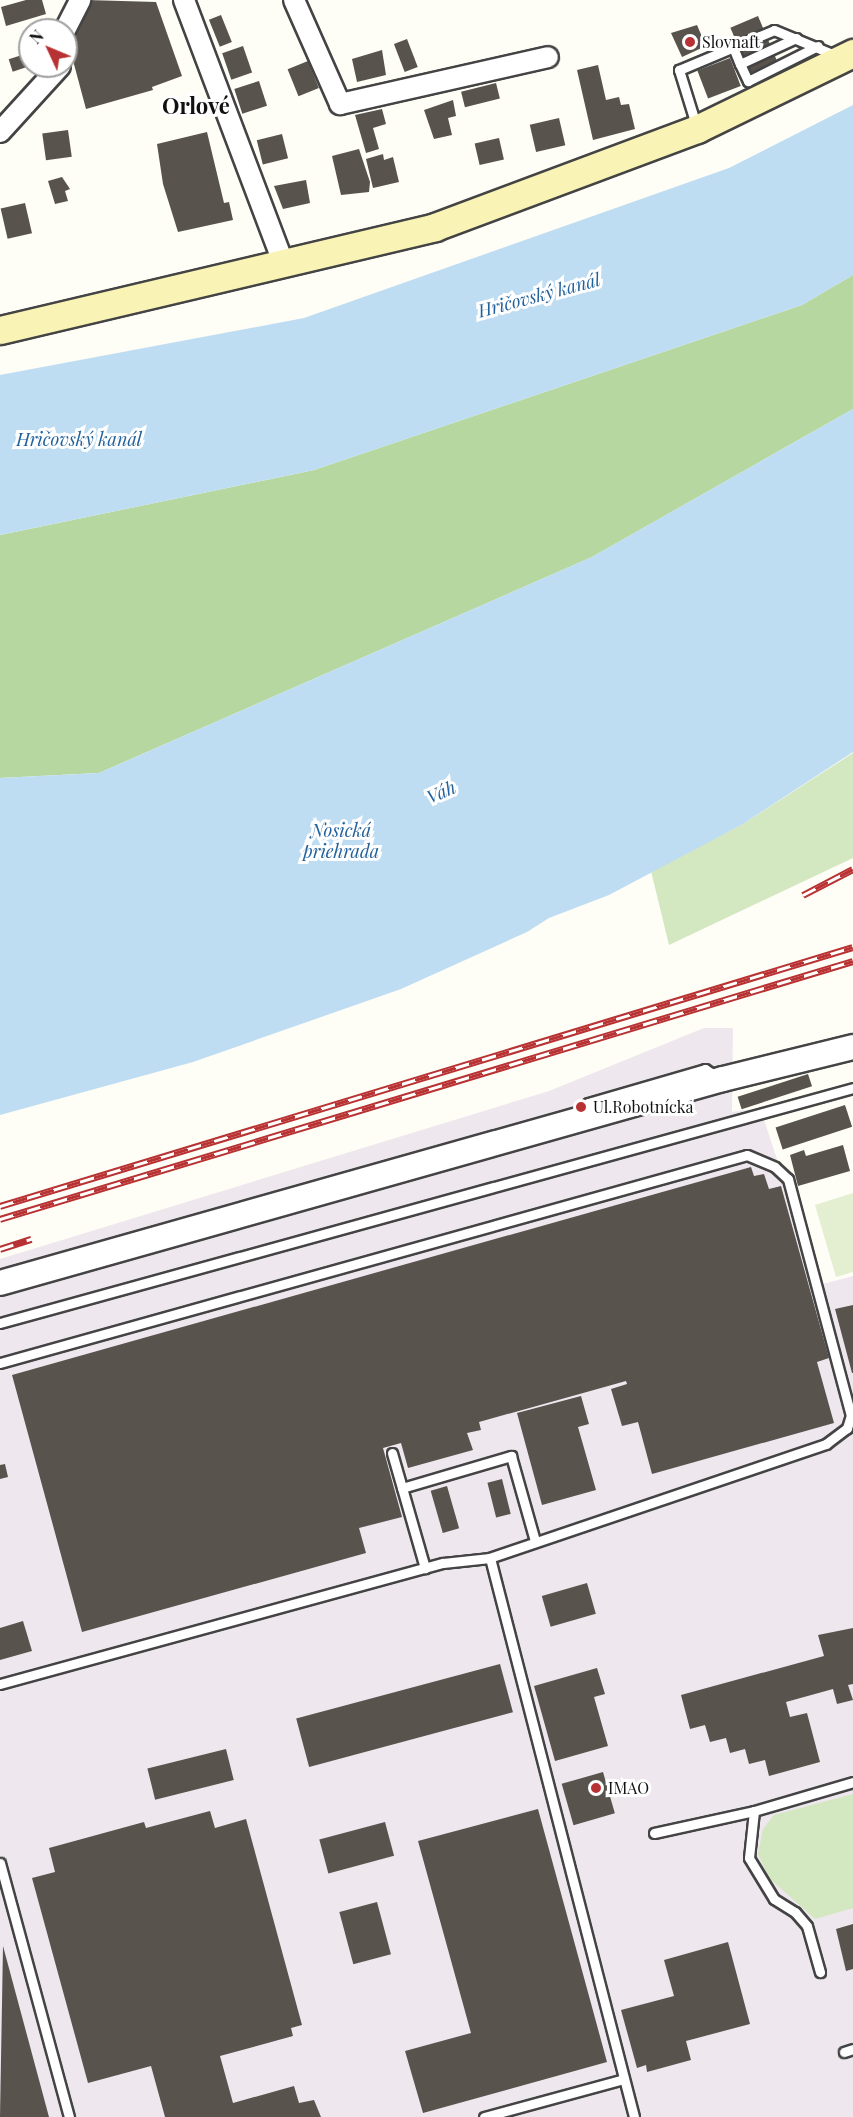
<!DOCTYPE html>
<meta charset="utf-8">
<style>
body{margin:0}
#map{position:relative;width:853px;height:2117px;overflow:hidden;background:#fefdf6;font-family:"Playfair Display",serif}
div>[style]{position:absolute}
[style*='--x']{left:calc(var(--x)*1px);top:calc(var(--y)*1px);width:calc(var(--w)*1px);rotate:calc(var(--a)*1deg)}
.industrial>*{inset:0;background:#eee7ee}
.green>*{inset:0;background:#d3e7c0}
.forest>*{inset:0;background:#b7d7a1}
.pitch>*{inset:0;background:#e4efd2}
.water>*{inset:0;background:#beddf2}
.building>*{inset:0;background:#59534e;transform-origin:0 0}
.roads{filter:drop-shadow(2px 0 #444) drop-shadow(-2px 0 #444) drop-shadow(0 2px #444) drop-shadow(0 -2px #444)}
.service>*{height:9px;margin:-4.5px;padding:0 4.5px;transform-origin:4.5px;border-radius:4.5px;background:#fff}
.minor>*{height:20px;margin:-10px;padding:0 10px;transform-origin:10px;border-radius:10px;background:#fff}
.tertiary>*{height:24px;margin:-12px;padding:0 12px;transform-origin:12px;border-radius:12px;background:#fff}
.secondary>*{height:27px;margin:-13.5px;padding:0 13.5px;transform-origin:13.5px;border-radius:13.5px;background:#f9f4b6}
.rail>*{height:7px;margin-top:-3.5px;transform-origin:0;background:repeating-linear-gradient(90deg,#fff 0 14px,#b83233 0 28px);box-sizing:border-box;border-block:2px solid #b83233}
.dots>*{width:16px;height:16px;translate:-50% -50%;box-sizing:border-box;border:3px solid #fff;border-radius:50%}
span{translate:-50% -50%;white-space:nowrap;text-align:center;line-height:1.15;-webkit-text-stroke:6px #fff;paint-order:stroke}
.poi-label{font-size:16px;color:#111}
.left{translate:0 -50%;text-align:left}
.water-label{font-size:18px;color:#22619b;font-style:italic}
.district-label{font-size:22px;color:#111;font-weight:700}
.north{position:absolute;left:18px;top:18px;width:60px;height:60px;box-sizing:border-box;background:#fff;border:2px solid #a0a0a0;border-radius:50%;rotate:314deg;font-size:16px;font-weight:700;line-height:24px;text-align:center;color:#111}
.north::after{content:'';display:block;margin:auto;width:21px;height:27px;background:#b83233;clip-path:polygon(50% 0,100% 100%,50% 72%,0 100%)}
</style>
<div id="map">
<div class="industrial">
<i style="clip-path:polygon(704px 1028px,733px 1028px,732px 1112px,760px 1108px,819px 1285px,853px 1276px,853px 2117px,0 2117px,0 1259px,549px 1091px)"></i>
</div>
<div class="green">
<i style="clip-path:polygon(853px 753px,853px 858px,669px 945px,651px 871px,743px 824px)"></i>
<i style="clip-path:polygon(853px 1794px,853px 1908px,815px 1919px,769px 1878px,758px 1854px,763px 1829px,774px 1815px)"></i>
</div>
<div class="forest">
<i style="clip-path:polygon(853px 275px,853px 409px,592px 557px,99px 773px,0 778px,0 535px,314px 470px,802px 305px)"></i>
</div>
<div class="pitch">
<i style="clip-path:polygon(853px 1193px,853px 1272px,836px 1277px,815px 1205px)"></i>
</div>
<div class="water">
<i style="clip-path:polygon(853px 105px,853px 275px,802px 305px,314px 470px,0 535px,0 375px,304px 318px,729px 168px)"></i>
<i style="clip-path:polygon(853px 409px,853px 752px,743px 824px,609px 895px,549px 918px,527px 932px,401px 989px,193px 1062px,0 1115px,0 778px,99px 773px,592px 557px)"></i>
</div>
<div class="building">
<i style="clip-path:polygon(26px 0,42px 0,46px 14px,6px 26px,1px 7px)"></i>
<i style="clip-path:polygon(87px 0,156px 2px,182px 76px,152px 87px,153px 90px,86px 109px,71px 53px,74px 52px,69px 21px)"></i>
<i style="left:221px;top:15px;width:29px;height:13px;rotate:68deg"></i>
<i style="left:758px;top:16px;width:58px;height:30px;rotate:67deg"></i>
<i style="clip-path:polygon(697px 25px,706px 46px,682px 57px,671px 33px)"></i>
<i style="left:407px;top:39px;width:30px;height:14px;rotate:69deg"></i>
<i style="left:243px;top:46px;width:28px;height:22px;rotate:71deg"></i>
<i style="clip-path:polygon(382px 50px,386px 75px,357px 82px,352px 59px)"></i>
<i style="left:22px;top:55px;width:13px;height:14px;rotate:72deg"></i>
<i style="left:730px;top:58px;width:30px;height:35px;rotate:69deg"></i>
<i style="left:308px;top:61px;width:29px;height:22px;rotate:68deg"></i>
<i style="clip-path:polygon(598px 65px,606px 100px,619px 97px,621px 105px,629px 104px,635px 129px,593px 140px,577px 70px)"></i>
<i style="left:259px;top:81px;width:26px;height:26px;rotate:72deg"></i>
<i style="left:496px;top:83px;width:16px;height:36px;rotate:76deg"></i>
<i style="clip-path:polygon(453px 100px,456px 116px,448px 118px,452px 135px,434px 139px,424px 110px)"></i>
<i style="clip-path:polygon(382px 109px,386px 124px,373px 128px,379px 149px,366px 153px,355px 115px)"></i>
<i style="left:559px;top:118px;width:28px;height:30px;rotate:77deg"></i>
<i style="left:68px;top:130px;width:27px;height:26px;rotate:82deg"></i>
<i style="clip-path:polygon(207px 132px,224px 203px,229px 202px,233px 220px,178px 232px,163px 184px,157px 144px)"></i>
<i style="left:282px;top:134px;width:25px;height:26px;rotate:76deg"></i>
<i style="left:499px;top:138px;width:22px;height:25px;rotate:77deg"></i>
<i style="clip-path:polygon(359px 149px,370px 182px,369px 192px,341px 195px,332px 156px)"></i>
<i style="clip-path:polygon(383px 154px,384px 160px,393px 157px,399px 182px,373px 188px,366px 159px)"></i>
<i style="clip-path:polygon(62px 177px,70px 189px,65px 191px,68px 201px,55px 204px,48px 181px)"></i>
<i style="clip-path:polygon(306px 180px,310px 203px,283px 209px,274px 186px)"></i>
<i style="left:25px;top:203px;width:31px;height:25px;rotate:77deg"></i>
<i style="left:808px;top:1074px;width:13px;height:74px;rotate:72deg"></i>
<i style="left:845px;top:1105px;width:23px;height:73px;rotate:72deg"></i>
<i style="clip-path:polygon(843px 1145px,850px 1171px,798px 1186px,790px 1155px,804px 1150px,806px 1156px)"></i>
<i style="clip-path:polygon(751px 1167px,754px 1176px,764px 1174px,769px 1189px,781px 1186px,829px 1358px,817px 1362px,834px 1423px,652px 1474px,638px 1422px,622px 1426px,611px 1389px,627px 1384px,626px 1381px,479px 1422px,481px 1430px,467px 1433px,473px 1450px,408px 1468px,401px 1443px,383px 1448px,402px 1517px,359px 1528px,366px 1553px,82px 1632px,12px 1375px)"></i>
<i style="clip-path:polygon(853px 1305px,853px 1373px,852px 1373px,835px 1309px)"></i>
<i style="clip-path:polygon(581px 1396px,589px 1424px,578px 1427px,596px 1490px,542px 1505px,517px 1413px)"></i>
<i style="clip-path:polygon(5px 1464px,8px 1477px,0 1479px,0 1465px)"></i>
<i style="left:502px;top:1479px;width:36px;height:15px;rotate:76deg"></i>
<i style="left:447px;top:1486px;width:44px;height:17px;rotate:74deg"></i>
<i style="left:587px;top:1583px;width:32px;height:47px;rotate:74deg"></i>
<i style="clip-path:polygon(23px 1621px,32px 1651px,0 1660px,0 1628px)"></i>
<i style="clip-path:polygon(853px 1628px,853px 1684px,848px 1685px,853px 1700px,837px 1704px,833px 1689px,786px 1702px,790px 1717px,807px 1713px,820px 1762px,769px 1776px,765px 1760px,749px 1764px,745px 1749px,730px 1753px,726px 1738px,710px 1742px,705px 1725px,690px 1729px,681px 1695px,824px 1656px,818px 1635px)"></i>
<i style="left:500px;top:1664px;width:50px;height:211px;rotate:75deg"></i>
<i style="clip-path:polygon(597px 1668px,605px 1694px,594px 1697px,608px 1746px,555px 1761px,534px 1686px)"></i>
<i style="left:226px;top:1749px;width:32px;height:81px;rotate:76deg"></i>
<i style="left:603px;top:1772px;width:43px;height:43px;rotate:74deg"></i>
<i style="clip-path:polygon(538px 1809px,607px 2062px,423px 2113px,405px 2051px,471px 2033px,418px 1841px)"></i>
<i style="clip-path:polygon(210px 1811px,215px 1828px,246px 1819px,302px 2025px,291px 2028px,293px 2036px,220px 2056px,233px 2103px,294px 2086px,299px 2103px,314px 2100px,321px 2117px,165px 2117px,151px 2066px,88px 2083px,32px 1878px,55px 1872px,49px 1848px,144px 1822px,146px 1828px)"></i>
<i style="left:385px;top:1822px;width:35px;height:68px;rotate:75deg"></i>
<i style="left:377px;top:1902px;width:54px;height:39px;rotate:75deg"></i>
<i style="clip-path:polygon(853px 1924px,853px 1969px,846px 1971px,836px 1929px)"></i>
<i style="clip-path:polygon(728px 1942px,750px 2024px,686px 2041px,691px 2060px,647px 2072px,646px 2065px,637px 2068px,621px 2010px,674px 1996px,664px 1960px)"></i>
<i style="clip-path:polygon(3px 1946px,49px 2117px,0 2117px)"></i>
</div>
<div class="roads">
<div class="service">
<i style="--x:733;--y:47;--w:18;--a:68"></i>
<i style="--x:740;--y:64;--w:62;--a:-24.9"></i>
<i style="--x:740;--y:64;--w:19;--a:65"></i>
<i style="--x:748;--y:81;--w:78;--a:-26.6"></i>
<i style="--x:697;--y:128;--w:61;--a:-107.2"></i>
<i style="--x:679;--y:70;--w:103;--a:-22.8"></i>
<i style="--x:774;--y:30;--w:68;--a:22.4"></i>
<i style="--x:579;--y:1114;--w:14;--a:-51"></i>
<i style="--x:588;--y:1103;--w:122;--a:-16.2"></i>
<i style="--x:705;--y:1069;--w:15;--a:32"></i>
<i style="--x:0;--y:1323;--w:885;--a:-15.4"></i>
<i style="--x:0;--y:1363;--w:775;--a:-15.56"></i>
<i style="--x:747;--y:1155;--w:30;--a:23"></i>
<i style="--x:775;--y:1167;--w:18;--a:43"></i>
<i style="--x:788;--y:1179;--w:244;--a:75.1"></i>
<i style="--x:851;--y:1415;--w:14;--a:107"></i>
<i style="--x:847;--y:1428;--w:26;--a:143"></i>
<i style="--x:826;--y:1444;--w:355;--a:161.3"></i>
<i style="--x:490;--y:1558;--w:577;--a:75.55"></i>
<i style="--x:392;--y:1453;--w:120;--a:74"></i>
<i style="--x:402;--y:1488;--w:114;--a:-16.4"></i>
<i style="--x:511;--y:1456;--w:88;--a:74.2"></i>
<i style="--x:0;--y:1684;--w:459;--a:-15.3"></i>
<i style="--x:443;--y:1563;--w:47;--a:-6.1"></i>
<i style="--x:754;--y:1811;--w:47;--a:96.1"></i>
<i style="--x:749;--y:1858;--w:48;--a:58.6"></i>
<i style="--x:774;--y:1899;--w:25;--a:32"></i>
<i style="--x:795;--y:1912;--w:18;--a:49"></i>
<i style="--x:807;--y:1926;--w:48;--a:74.2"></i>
<i style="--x:654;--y:1833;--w:102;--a:-12.4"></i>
<i style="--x:754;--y:1811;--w:103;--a:-16.3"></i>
<i style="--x:0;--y:1863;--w:263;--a:74.8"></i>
<i style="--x:844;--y:2052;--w:9;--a:-18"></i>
<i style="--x:484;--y:2117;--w:145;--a:-15.2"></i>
</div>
<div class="minor">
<i style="--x:184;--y:0;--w:283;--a:69.3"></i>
<i style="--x:294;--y:0;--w:114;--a:66.1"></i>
<i style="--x:340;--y:104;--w:213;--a:-12.7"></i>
<i style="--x:65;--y:30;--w:34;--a:-63"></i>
<i style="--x:0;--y:132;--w:89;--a:-47.7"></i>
</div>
<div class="tertiary">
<i style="--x:0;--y:1283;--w:751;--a:-15.76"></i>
<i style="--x:723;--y:1079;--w:134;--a:-13.8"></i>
</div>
<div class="secondary">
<i style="--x:0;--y:330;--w:447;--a:-13.3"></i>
<i style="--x:435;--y:227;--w:280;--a:-20.5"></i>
<i style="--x:697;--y:129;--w:174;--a:-26"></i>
</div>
</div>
<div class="rail">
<i style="--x:803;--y:895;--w:56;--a:-27.5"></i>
<i style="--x:0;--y:1206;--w:891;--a:-16.89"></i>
<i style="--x:0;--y:1219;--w:891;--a:-16.83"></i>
<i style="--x:0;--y:1249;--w:33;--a:-18"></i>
</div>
<div class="dots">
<i style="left:690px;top:42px;background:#b83233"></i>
<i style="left:581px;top:1107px;background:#b83233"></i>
<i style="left:596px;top:1788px;background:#b83233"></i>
</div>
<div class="poi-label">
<span class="left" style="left:702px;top:42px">Slovnaft</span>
<span class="left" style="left:593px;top:1107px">Ul.Robotnícka</span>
<span class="left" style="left:608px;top:1788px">IMAO</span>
</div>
<div class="water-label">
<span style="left:539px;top:295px;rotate:-15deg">Hričovský kanál</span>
<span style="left:79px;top:439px">Hričovský kanál</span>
<span style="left:441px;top:792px;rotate:-24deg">Váh</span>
<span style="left:341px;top:841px">Nosická<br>priehrada</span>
</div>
<div class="district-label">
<span style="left:196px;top:106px">Orlové</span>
</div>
<div class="north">N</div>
</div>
